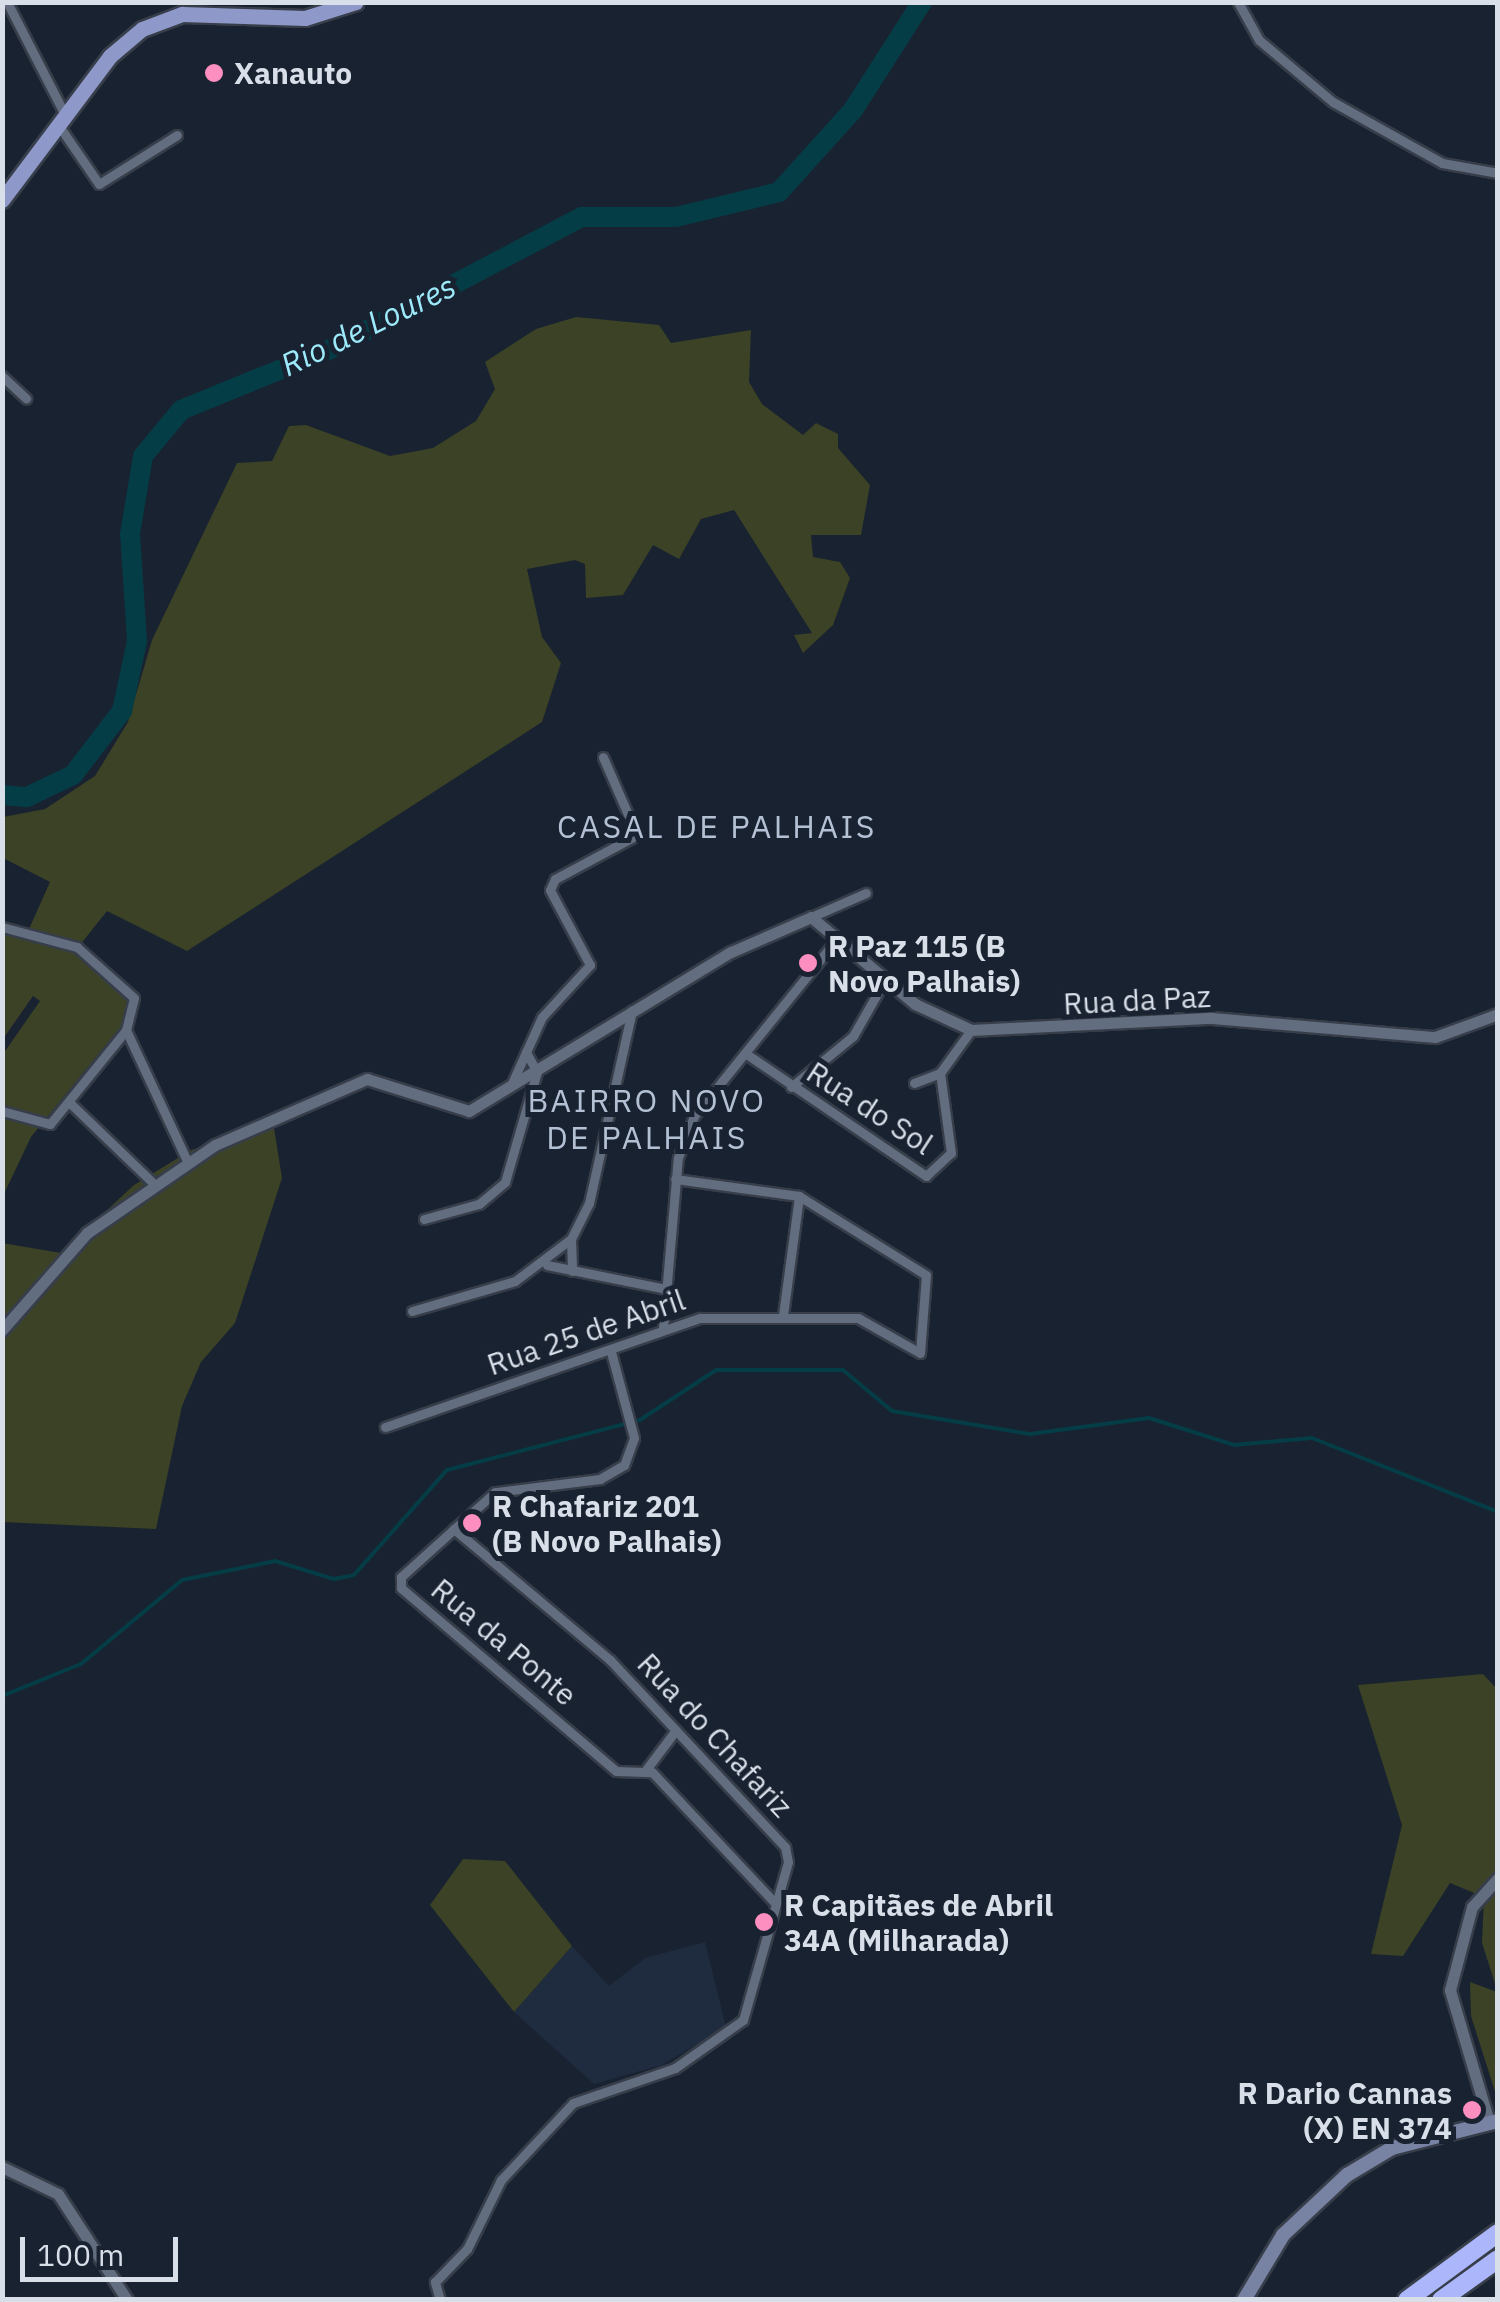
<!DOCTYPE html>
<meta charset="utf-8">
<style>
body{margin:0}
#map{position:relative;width:1500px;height:2302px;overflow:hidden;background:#192230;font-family:"IBM Plex Sans",sans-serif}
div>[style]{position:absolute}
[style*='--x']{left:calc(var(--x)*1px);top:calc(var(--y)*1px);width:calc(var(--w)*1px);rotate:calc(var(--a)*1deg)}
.built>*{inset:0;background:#1f2b3e}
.green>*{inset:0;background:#3b4225}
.stream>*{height:4px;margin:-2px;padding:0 2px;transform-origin:2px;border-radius:2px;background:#053d46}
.river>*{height:20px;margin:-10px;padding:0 10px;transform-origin:10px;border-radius:10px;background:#053d46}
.roads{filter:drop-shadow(2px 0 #373e4a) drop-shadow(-2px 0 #373e4a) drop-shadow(0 2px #373e4a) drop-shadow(0 -2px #373e4a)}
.minor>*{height:9px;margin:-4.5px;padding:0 4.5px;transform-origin:4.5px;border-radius:4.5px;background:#626d7f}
.tertiary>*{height:11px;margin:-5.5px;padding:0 5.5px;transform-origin:5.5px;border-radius:5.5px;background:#626d7f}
.secondary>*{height:14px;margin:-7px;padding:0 7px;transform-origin:7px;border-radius:7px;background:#7883a4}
.primary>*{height:15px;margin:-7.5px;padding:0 7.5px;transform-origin:7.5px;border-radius:7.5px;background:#8e99c9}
.motorway>*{height:18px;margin:-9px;padding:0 9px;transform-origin:9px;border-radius:9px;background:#acb7fb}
.dots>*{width:28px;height:28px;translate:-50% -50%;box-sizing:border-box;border:5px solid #192230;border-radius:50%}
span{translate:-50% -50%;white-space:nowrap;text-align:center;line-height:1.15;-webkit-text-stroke:10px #192230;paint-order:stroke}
.poi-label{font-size:30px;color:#d9dfe9;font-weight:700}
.left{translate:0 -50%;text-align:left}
.right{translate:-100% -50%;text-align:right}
.street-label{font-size:30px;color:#d9dfe9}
.water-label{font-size:32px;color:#9deafb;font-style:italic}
.neighbourhood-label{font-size:32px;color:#b4c1d5;letter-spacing:2.5px}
.frame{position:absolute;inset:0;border:5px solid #d9dfe9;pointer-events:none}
.scale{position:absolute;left:20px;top:2237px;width:158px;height:45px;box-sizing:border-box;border:5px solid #d9dfe9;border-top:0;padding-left:12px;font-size:30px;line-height:35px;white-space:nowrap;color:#d9dfe9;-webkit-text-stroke:8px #192230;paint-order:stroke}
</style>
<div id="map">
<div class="built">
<i style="clip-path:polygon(705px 1942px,726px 2027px,662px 2065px,594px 2084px,514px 2012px,572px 1946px,609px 1986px,645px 1958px)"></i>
</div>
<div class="green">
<i style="clip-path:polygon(576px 317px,659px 325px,671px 343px,751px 330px,749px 382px,762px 404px,803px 435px,816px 423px,838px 434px,838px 448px,870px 485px,861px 535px,811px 535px,813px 557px,840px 562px,850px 578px,833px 625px,803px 653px,794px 635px,812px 633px,734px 510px,701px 519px,679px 559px,653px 545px,623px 595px,586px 598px,585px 564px,575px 560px,527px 569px,542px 637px,561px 663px,542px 722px,187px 951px,107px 911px,80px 945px,132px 999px,131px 1014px,31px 1137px,3px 1196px,3px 1054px,40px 1001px,33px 996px,3px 1039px,3px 928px,29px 929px,50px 882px,3px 858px,3px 817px,45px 809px,95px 776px,128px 722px,152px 640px,237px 463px,272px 461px,289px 426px,306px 425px,390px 456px,433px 448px,476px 421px,495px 389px,485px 362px,536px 329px)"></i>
<i style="clip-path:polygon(274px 1128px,282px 1178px,235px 1323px,201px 1362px,182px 1406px,156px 1529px,3px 1522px,2px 1243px,61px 1253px,134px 1185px,191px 1150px)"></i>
<i style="clip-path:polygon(1483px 1674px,1497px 1689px,1497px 1990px,1482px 1943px,1484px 1897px,1450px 1883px,1403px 1956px,1371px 1954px,1402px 1825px,1358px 1685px)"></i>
<i style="clip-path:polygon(463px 1859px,505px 1861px,572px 1946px,514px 2012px,430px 1905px)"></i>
<i style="clip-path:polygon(1470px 1982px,1497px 1992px,1497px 2098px,1471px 2016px)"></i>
</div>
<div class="stream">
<i style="--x:2;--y:1696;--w:85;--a:-22.1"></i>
<i style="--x:81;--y:1664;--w:131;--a:-39.7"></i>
<i style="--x:182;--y:1580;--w:95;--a:-11.5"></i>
<i style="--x:275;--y:1561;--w:62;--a:17"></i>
<i style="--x:334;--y:1579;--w:20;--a:-11"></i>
<i style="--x:354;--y:1575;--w:140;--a:-48.5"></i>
<i style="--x:447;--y:1470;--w:199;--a:-14.5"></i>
<i style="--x:640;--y:1420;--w:91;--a:-33.3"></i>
<i style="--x:716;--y:1370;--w:127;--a:0"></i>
<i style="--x:843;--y:1370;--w:64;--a:39.9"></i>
<i style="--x:892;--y:1411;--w:140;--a:9.5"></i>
<i style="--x:1030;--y:1434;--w:120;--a:-7.7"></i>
<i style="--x:1149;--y:1418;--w:89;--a:17.6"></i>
<i style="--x:1234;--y:1445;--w:78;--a:-5.1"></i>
<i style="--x:1312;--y:1438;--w:200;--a:21.7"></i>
</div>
<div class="river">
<i style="--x:2;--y:795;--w:25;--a:5"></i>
<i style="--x:27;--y:797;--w:51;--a:-25.6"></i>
<i style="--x:73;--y:775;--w:81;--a:-52.6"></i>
<i style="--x:122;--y:711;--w:72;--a:-77.9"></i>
<i style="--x:137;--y:641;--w:107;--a:-93.7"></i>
<i style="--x:130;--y:534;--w:79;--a:-80.5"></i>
<i style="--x:143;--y:456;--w:60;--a:-50.4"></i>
<i style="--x:181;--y:410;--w:166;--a:-22.2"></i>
<i style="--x:335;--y:347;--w:279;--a:-27.8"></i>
<i style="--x:582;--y:217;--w:94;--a:0"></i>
<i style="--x:676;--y:217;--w:106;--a:-13.6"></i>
<i style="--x:779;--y:192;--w:110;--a:-47.9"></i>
<i style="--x:853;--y:110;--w:128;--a:-57.4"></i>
</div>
<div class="roads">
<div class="minor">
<i style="--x:7;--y:2;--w:125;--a:62.8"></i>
<i style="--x:1238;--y:2;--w:43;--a:61.1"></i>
<i style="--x:1259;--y:40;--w:97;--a:40"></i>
<i style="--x:1333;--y:102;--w:125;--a:29.2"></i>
<i style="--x:1442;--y:163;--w:57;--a:10.1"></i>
<i style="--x:57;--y:123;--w:74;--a:55.5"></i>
<i style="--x:99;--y:184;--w:92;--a:-32.1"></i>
<i style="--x:2;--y:376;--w:33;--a:43"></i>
<i style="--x:811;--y:917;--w:60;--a:-23.6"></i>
<i style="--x:2;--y:927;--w:78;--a:14.9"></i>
<i style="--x:77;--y:947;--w:76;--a:41.8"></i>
<i style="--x:134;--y:998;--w:33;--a:104"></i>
<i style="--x:126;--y:1030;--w:145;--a:65"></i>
<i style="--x:745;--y:1053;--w:219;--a:34.2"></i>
<i style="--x:926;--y:1176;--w:34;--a:-43"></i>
<i style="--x:951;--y:1153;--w:81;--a:-97.8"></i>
<i style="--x:940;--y:1073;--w:53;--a:-54.2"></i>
<i style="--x:512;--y:1083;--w:72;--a:-65.6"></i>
<i style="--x:542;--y:1017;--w:71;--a:-47.3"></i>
<i style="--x:590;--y:965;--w:85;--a:-118.1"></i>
<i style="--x:550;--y:890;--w:12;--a:-66"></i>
<i style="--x:555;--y:879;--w:93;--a:-28.2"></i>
<i style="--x:637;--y:835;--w:85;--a:-113.6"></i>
<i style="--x:914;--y:1083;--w:28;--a:-21"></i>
<i style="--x:791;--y:1087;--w:80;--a:-39.4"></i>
<i style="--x:853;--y:1036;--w:64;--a:-60.3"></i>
<i style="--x:71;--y:1104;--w:111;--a:43.9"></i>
<i style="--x:2;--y:1111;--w:50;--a:15.2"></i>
<i style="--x:50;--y:1124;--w:121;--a:-51"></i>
<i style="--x:424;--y:1219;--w:57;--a:-15.3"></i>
<i style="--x:479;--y:1204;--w:34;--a:-40"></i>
<i style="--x:505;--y:1182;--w:115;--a:-73.8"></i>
<i style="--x:537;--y:1072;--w:23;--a:-119"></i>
<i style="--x:571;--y:1239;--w:32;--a:88"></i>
<i style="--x:547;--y:1265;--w:121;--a:11.4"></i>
<i style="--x:412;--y:1311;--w:107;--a:-16.2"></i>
<i style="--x:515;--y:1281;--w:70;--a:-36.9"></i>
<i style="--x:571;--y:1239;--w:40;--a:-63.4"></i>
<i style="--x:589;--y:1203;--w:197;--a:-77.4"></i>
<i style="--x:783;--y:1315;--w:120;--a:-82.3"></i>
<i style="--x:663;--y:1328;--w:171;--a:-85"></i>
<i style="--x:678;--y:1158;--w:45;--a:-69.1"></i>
<i style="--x:694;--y:1116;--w:228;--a:-51.1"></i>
<i style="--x:611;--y:1352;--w:89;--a:75"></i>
<i style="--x:634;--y:1438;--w:29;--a:110"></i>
<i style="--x:624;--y:1465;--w:28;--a:150"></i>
<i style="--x:600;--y:1479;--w:106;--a:172.9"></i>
<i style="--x:495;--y:1492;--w:127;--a:137.9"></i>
<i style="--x:401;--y:1577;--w:11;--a:90"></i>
<i style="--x:401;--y:1588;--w:282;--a:40.4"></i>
<i style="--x:616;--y:1771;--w:36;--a:2"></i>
<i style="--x:652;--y:1772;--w:178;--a:46.8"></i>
<i style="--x:385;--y:1427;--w:333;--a:-19.1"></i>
<i style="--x:700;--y:1318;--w:158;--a:0"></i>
<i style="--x:858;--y:1318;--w:71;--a:29.4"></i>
<i style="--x:920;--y:1353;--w:78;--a:-85.6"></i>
<i style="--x:926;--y:1275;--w:150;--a:-148.1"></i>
<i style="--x:799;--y:1196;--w:125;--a:-172.2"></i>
<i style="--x:645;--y:1771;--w:51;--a:-52.9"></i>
<i style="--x:440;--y:2300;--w:19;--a:-106"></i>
<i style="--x:435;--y:2282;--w:46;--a:-45.9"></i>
<i style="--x:467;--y:2249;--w:77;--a:-63.8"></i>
<i style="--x:501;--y:2180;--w:105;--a:-46.9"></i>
<i style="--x:573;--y:2103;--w:108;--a:-18.9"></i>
<i style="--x:675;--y:2068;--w:83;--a:-35.2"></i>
<i style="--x:743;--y:2020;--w:164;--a:-74.1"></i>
<i style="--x:788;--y:1862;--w:15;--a:-101"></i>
<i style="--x:785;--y:1847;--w:256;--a:-133.1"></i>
<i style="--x:610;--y:1660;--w:204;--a:-140"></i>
</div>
<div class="tertiary">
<i style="--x:2;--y:1330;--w:129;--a:-48.8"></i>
<i style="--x:87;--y:1233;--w:155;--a:-34.5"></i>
<i style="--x:215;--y:1145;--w:166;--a:-23.5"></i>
<i style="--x:367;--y:1079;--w:107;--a:17.4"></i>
<i style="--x:469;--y:1111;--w:306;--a:-31.3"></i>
<i style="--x:731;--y:952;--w:87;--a:-23.6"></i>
<i style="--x:811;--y:917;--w:136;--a:39.9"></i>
<i style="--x:915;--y:1004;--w:62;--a:24.9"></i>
<i style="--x:971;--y:1030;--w:241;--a:-2.9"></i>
<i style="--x:1212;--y:1018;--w:224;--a:4.9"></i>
<i style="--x:1435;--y:1037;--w:67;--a:-20.1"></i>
<i style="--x:1489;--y:2122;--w:138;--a:-106.5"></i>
<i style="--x:1450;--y:1990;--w:86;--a:-75.2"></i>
<i style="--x:1472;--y:1907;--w:39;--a:-48"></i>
<i style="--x:2;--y:2167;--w:62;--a:25.7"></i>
<i style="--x:58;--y:2194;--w:126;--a:56.9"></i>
</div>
<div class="secondary">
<i style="--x:1244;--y:2300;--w:76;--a:-59"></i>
<i style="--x:1283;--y:2235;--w:88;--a:-43.2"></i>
<i style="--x:1347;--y:2175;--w:52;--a:-31"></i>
<i style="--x:1392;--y:2148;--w:109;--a:-14.3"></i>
</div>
<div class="primary">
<i style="--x:2;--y:200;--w:180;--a:-53.1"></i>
<i style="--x:110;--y:56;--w:42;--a:-40.2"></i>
<i style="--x:142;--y:29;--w:43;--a:-20.6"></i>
<i style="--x:182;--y:14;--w:123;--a:1.9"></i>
<i style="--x:305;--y:18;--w:53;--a:-17.4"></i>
</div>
<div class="motorway">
<i style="--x:1407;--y:2300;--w:113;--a:-36.4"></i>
<i style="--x:1441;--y:2300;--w:70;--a:-35.7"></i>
</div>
</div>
<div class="dots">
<i style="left:214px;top:73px;background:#fd8ec0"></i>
<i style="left:808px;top:963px;background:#fd8ec0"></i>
<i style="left:472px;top:1523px;background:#fd8ec0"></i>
<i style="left:764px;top:1922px;background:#fd8ec0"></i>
<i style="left:1472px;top:2110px;background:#fd8ec0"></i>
</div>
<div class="poi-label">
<span class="left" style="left:234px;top:73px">Xanauto</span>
<span class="left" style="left:828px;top:963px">R Paz 115 (B<br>Novo Palhais)</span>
<span class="left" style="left:492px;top:1523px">R Chafariz 201<br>(B Novo Palhais)</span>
<span class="left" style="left:784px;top:1922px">R Capitães de Abril<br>34A (Milharada)</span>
<span class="right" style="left:1452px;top:2110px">R Dario Cannas<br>(X) EN 374</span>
</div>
<div class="street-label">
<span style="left:1137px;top:1000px;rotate:-3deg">Rua da Paz</span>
<span style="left:870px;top:1108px;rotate:33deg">Rua do Sol</span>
<span style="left:586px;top:1332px;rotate:-19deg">Rua 25 de Abril</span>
<span style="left:504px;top:1642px;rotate:40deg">Rua da Ponte</span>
<span style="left:715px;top:1735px;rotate:47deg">Rua do Chafariz</span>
</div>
<div class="water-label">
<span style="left:368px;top:325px;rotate:-26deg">Rio de Loures</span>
</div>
<div class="neighbourhood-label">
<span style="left:717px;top:826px">CASAL DE PALHAIS</span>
<span style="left:647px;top:1119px">BAIRRO NOVO<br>DE PALHAIS</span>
</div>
<div class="frame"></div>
<div class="scale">100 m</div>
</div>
